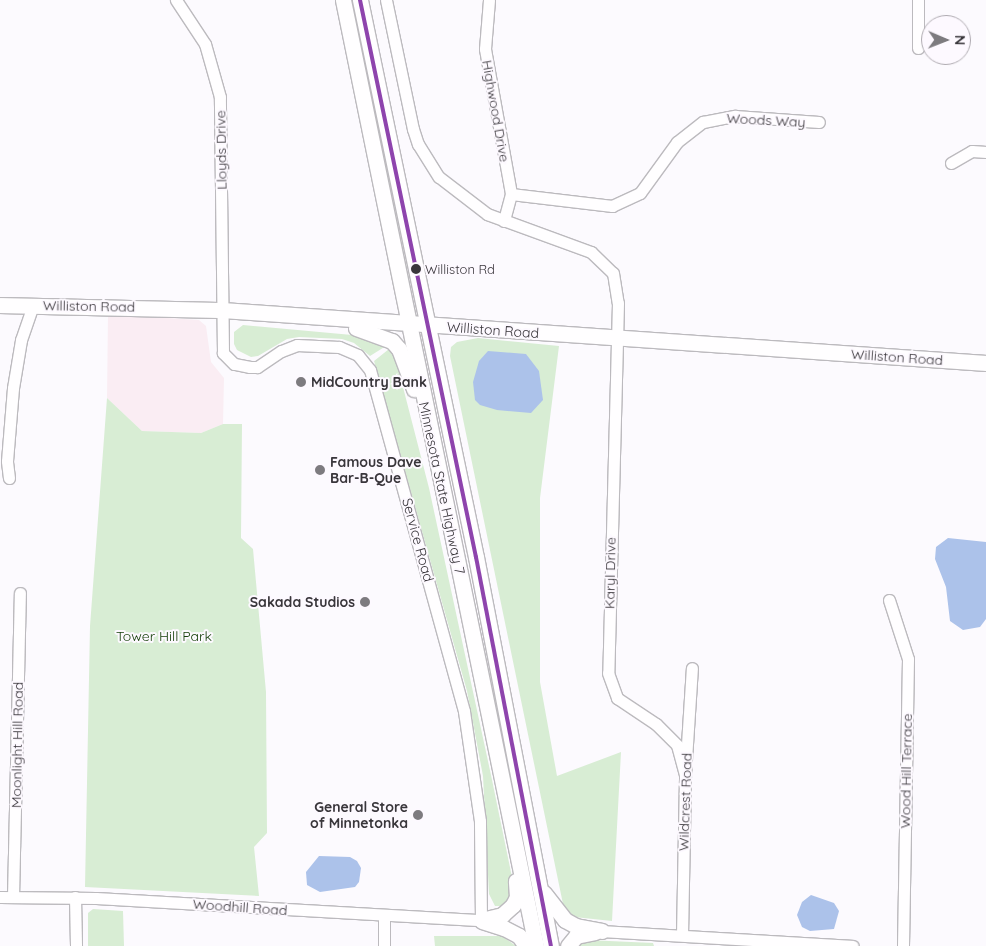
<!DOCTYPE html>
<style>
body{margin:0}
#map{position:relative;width:986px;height:946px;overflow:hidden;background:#fcfafe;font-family:Quicksand,sans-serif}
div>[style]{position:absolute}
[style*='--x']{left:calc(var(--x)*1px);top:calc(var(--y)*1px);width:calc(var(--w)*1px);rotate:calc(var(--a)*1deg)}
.industrial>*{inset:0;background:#faedf3}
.green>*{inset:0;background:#d8edd4}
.water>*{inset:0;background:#acc2ea}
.roads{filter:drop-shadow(1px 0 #bcbabe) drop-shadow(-1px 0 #bcbabe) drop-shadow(0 1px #bcbabe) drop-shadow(0 -1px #bcbabe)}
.minor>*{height:11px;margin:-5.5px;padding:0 5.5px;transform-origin:5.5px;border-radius:5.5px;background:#fffeff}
.major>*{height:15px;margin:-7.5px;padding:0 7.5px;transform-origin:7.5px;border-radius:7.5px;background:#fffeff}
.bus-1>*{height:4px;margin:-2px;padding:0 2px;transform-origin:2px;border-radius:2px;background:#8e44ad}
.dots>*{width:14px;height:14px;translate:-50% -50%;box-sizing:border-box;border:2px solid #fdf9ff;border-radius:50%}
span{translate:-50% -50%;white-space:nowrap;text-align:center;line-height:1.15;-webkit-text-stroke:4px #fdf9ff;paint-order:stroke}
.bus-label{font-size:13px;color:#39363b}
.left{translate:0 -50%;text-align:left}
.street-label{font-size:14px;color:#39363b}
.poi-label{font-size:14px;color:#39363b;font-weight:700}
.right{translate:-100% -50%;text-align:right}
.park-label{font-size:14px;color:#16400a}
.north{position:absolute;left:921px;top:15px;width:50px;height:50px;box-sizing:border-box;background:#fdf9ff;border:1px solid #afabb1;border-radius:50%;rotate:91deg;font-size:14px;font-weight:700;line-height:20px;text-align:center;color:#39363b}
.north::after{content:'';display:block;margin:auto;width:18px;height:22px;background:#7d7b7f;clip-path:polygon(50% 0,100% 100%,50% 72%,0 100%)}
</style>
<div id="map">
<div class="industrial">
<i style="clip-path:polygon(108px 314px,199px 320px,206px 326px,211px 362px,224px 378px,223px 424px,201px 433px,142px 431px,107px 398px)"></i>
</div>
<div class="green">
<i style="clip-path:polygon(243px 325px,374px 337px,386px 346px,370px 356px,354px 343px,342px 339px,299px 337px,287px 339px,258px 356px,251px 357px,237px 350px,234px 344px,234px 332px)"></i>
<i style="clip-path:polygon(478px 338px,559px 346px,540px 498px,540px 682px,557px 776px,621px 752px,612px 921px,574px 917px,563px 904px,450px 356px,451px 347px,457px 342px)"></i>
<i style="clip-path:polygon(389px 349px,396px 360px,429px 488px,491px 775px,513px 882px,513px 890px,505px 904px,500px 906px,495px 906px,489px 894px,483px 776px,467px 691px,374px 361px)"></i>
<i style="clip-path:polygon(107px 398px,142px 431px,201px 433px,223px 424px,242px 424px,241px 538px,253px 549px,266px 692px,267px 833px,254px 847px,259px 896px,85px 887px,90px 626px)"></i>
<i style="clip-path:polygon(93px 909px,123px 911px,124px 946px,88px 946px,88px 913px)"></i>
<i style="clip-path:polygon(434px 936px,502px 936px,516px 946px,435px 946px)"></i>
<i style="clip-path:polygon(587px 940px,653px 943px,654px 946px,578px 946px)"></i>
</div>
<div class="water">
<i style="clip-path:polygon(488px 351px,526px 354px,539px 371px,543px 400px,531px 413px,497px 410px,480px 405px,475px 400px,473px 382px,479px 361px)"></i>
<i style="clip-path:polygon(948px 538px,986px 542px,986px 619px,980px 627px,963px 630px,950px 621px,946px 587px,935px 559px,936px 547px)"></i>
<i style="clip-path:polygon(319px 856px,350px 857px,357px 861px,361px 868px,359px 882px,355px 887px,320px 892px,307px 885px,306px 872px)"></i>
<i style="clip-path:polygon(811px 895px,834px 903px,839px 911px,834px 929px,810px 931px,802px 927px,797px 915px,802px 902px)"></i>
</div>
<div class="roads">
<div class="minor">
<i style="--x:386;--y:0;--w:132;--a:78.2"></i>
<i style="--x:413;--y:129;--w:16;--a:72"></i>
<i style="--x:418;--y:144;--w:39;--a:58"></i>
<i style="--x:439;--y:177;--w:61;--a:37.6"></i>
<i style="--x:487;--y:214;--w:111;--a:20.1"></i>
<i style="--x:591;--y:252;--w:30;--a:44"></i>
<i style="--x:613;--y:273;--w:30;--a:81"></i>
<i style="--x:618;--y:303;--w:370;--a:91.5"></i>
<i style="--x:608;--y:673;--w:27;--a:70"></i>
<i style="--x:617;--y:698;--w:47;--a:33.7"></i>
<i style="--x:656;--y:724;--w:30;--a:45"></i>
<i style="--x:677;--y:745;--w:31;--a:75"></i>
<i style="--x:489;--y:0;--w:49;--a:94.7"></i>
<i style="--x:485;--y:49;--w:147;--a:79.8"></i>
<i style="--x:511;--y:194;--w:28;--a:105"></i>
<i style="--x:918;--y:48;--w:48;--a:-90"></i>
<i style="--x:951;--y:163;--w:24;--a:-30"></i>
<i style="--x:972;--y:151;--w:14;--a:4"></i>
<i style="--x:511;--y:194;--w:102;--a:6.8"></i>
<i style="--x:612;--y:206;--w:31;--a:-25"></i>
<i style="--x:640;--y:193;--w:63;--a:-54"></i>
<i style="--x:677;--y:142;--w:33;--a:-38"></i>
<i style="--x:703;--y:122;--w:33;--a:-11"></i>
<i style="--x:735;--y:116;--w:84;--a:4.1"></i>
<i style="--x:9;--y:478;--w:17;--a:-97"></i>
<i style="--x:7;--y:461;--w:73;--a:-85.3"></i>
<i style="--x:13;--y:388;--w:49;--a:-80.5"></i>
<i style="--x:21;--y:340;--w:37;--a:-71"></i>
<i style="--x:889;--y:600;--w:62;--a:72.1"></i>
<i style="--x:908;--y:659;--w:287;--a:91"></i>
<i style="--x:0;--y:897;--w:96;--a:0.6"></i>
<i style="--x:96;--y:898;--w:386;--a:3.3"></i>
<i style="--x:481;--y:920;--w:99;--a:-90.6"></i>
<i style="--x:480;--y:821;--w:111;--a:-98.3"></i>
<i style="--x:464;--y:711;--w:354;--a:-105.4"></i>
<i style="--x:370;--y:370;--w:19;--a:-129"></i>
<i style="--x:358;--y:355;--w:21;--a:-157"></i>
<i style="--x:339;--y:347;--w:42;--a:-177.3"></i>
<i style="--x:297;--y:345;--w:17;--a:159"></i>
<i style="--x:281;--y:351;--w:29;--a:146"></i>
<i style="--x:257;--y:367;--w:7;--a:180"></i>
<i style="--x:250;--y:367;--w:16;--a:-169"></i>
<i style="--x:234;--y:364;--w:16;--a:-135"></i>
<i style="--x:223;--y:353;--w:256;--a:-90.7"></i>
<i style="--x:220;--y:97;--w:55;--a:-105.8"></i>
<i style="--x:205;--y:44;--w:53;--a:-123.4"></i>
<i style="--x:13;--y:897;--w:304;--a:-88.7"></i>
<i style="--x:75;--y:897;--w:49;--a:88.8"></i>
<i style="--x:384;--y:916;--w:30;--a:90"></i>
<i style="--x:602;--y:931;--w:251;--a:3.4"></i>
<i style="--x:682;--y:935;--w:160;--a:-88.9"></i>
<i style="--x:685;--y:775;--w:107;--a:-86.3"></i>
</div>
<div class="major">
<i style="--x:343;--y:0;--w:965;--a:78.47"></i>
<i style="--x:360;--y:0;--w:569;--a:78.24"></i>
<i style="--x:476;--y:557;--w:396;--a:79.1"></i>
<i style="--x:0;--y:305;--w:222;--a:1.3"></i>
<i style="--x:222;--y:310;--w:766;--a:3.97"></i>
<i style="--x:356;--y:328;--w:38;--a:20"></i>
<i style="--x:392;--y:341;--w:11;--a:49"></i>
<i style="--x:399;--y:349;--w:43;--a:69.4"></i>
<i style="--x:544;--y:893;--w:34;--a:52"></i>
<i style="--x:565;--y:920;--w:13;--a:29"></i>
<i style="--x:576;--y:926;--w:26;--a:11"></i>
<i style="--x:481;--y:920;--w:22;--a:-13"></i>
<i style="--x:502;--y:915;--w:15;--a:-42"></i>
<i style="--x:513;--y:905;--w:9;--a:-63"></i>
<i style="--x:517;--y:897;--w:16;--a:-94"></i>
<i style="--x:482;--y:921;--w:23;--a:18"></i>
<i style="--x:504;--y:928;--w:17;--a:28"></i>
<i style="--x:519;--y:936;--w:12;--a:55"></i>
<i style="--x:568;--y:946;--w:13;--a:-51"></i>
<i style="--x:576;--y:936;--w:19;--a:-12"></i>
</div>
</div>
<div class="bus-1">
<i style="--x:360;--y:0;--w:569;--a:78.24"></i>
<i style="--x:476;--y:557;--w:396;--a:79.1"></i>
</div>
<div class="dots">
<i style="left:416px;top:269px;background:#39363b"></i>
<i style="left:301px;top:382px;background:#7d7b7f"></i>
<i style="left:320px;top:470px;background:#7d7b7f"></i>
<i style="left:365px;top:602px;background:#7d7b7f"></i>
<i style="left:418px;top:815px;background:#7d7b7f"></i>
</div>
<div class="bus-label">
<span class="left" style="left:425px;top:269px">Williston Rd</span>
</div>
<div class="street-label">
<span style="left:496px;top:111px;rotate:80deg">Highwood Drive</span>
<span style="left:766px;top:120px;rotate:3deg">Woods Way</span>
<span style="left:221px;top:150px;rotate:-91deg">Lloyds Drive</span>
<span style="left:89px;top:306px;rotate:1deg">Williston Road</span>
<span style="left:493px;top:330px;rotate:4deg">Williston Road</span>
<span style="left:897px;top:357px;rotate:4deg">Williston Road</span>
<span style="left:442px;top:488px;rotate:78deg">Minnesota State Highway 7</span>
<span style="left:418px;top:540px;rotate:75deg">Service Road</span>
<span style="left:610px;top:573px;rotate:-89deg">Karyl Drive</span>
<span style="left:17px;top:745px;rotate:-89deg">Moonlight Hill Road</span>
<span style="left:906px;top:771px;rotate:-89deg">Wood Hill Terrace</span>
<span style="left:685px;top:802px;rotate:-88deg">Wildcrest Road</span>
<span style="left:240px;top:907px;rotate:4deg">Woodhill Road</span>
</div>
<div class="poi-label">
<span class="left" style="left:311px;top:382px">MidCountry Bank</span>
<span class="left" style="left:330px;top:470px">Famous Dave<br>Bar-B-Que</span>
<span class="right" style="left:355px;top:602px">Sakada Studios</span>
<span class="right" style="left:408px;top:815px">General Store<br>of Minnetonka</span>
</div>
<div class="park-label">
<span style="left:164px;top:636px">Tower Hill Park</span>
</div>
<div class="north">N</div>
</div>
